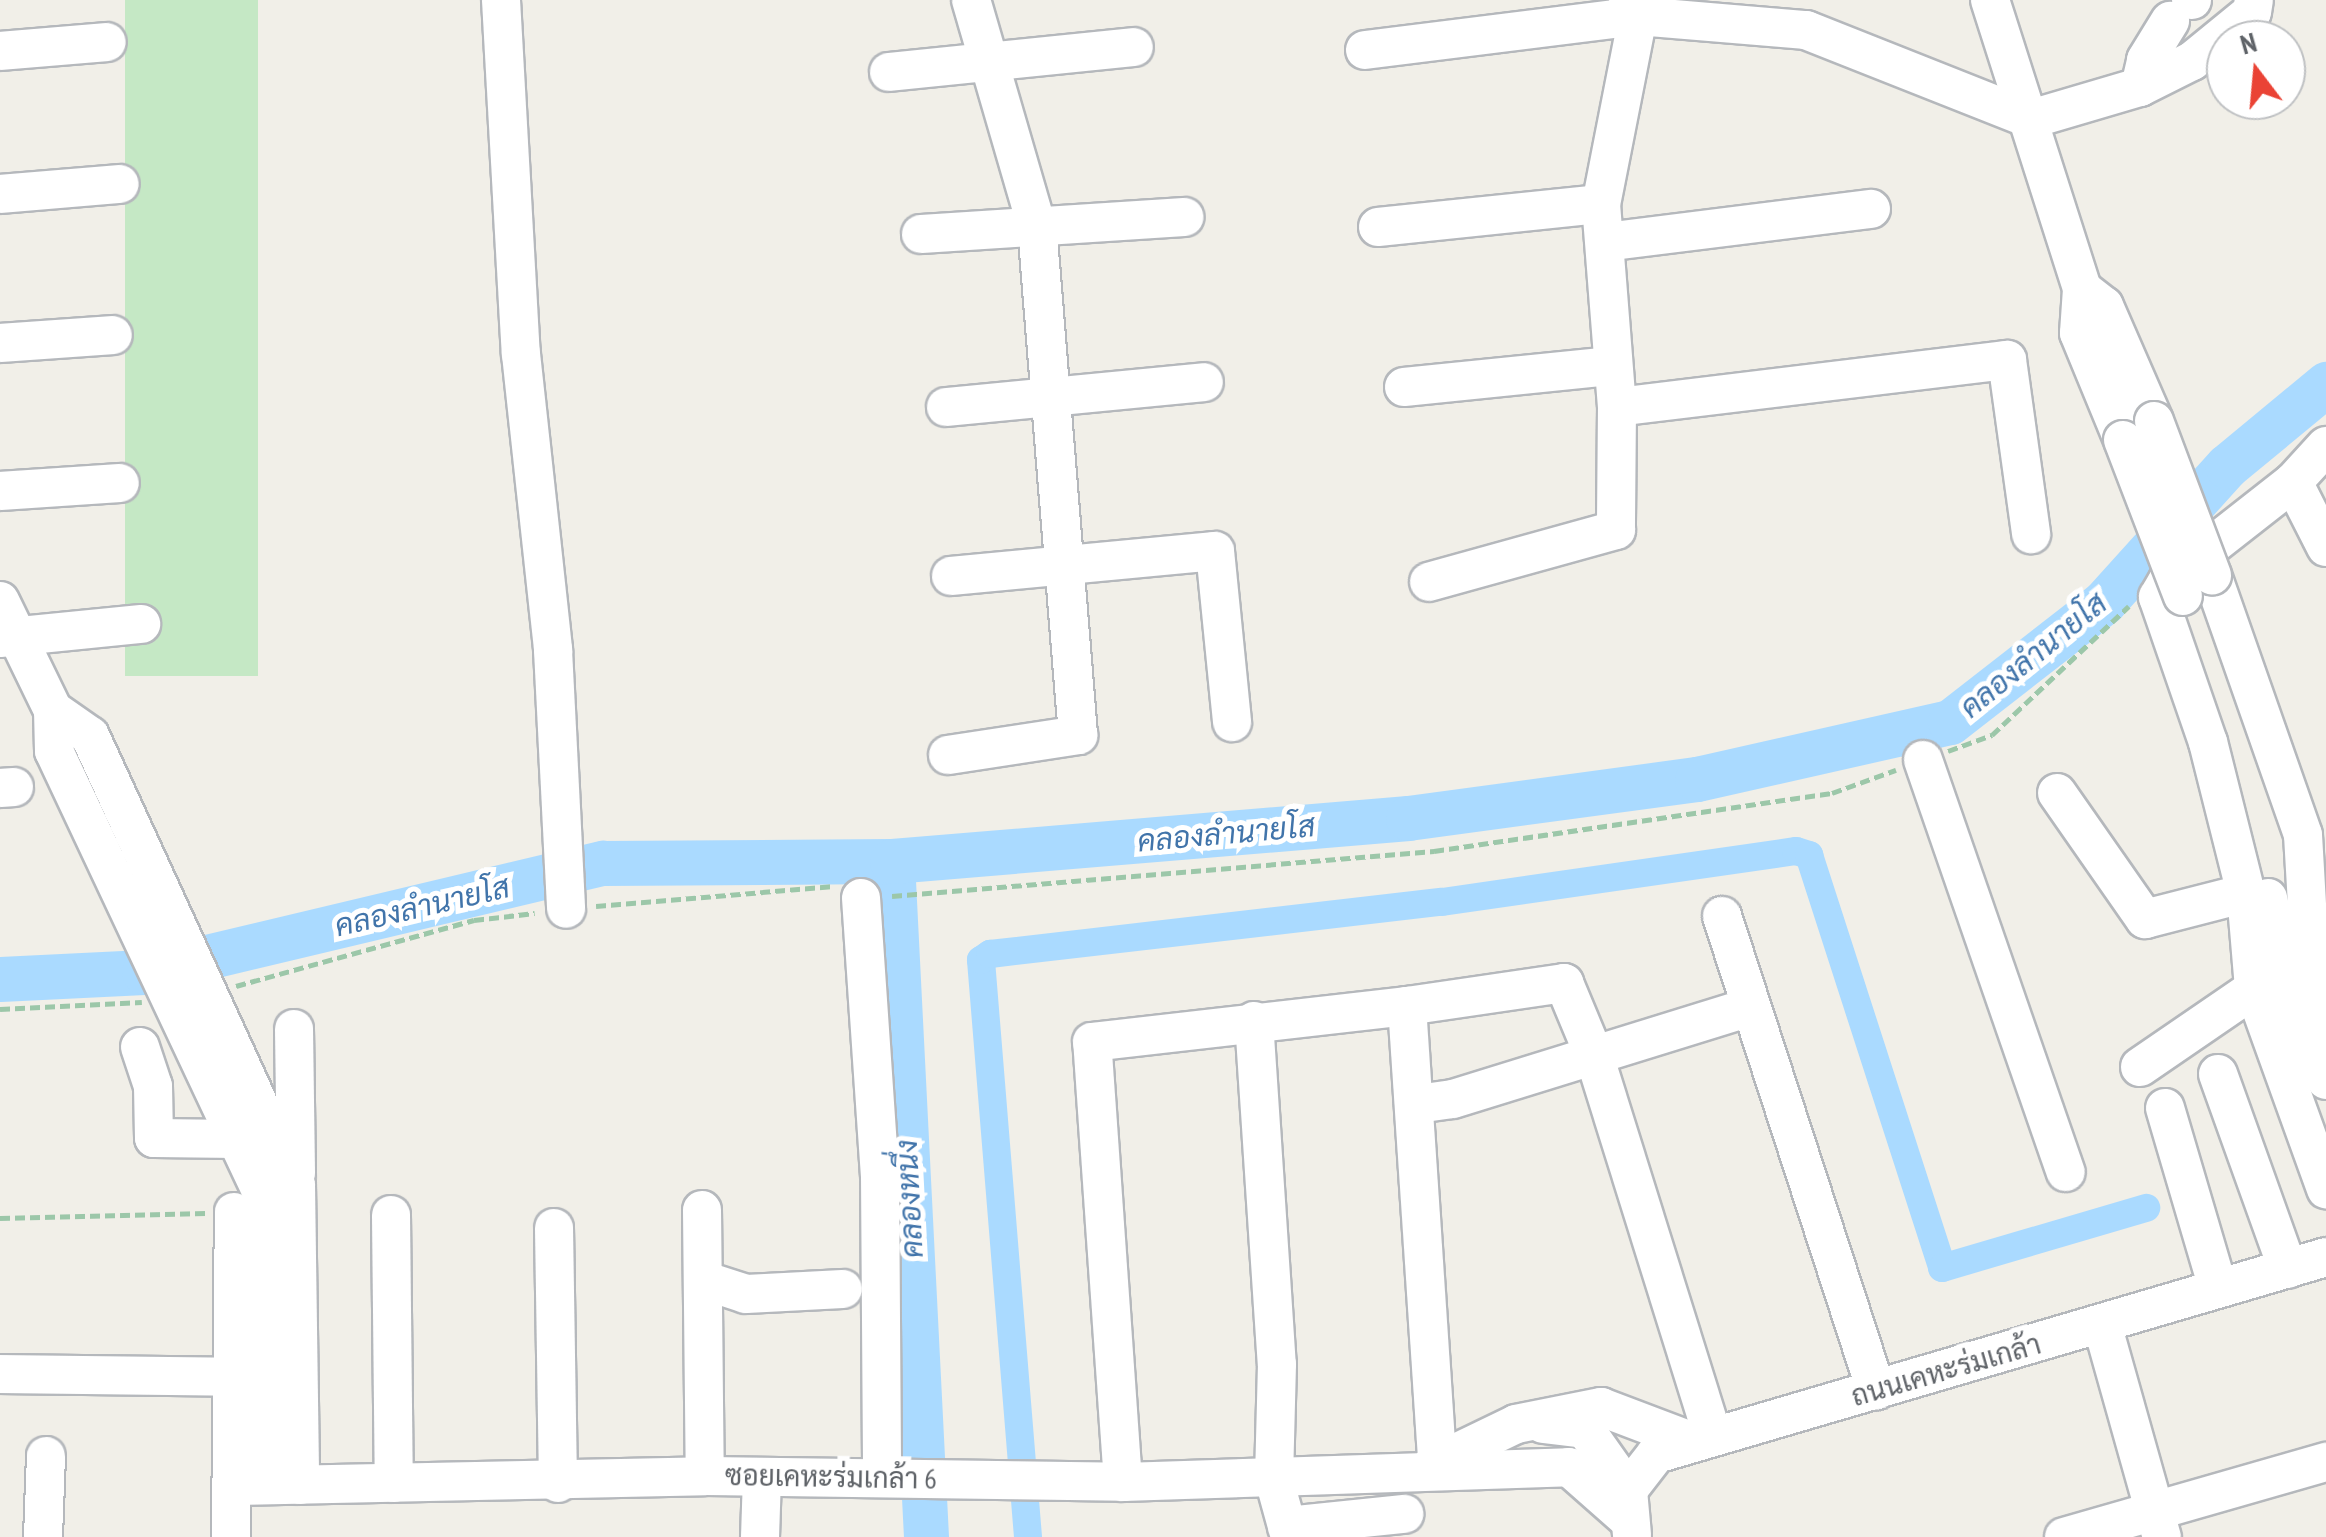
<!DOCTYPE html>
<meta charset="utf-8">
<style>
body{margin:0}
#map{position:relative;width:2326px;height:1537px;overflow:hidden;background:#f1efe8;font-family:"PT Sans Narrow",Sarabun,sans-serif}
div>[style]{position:absolute}
[style*='--x']{left:calc(var(--x)*1px);top:calc(var(--y)*1px);width:calc(var(--w)*1px);rotate:calc(var(--a)*1deg)}
.green>*{inset:0;background:#c5e8c5;transform-origin:0 0}
.canal>*{height:28px;margin:-14px;padding:0 14px;transform-origin:14px;border-radius:14px;background:#aadaff}
.river>*{height:45px;margin:-22.5px;padding:0 22.5px;transform-origin:22.5px;border-radius:22.5px;background:#aadaff}
.path>*{height:5px;margin-top:-2.5px;transform-origin:0;background:repeating-linear-gradient(90deg,#9cc7a9 0 10px,transparent 0 15px)}
.roads{filter:drop-shadow(2px 0 #b5b8bc) drop-shadow(-2px 0 #b5b8bc) drop-shadow(0 2px #b5b8bc) drop-shadow(0 -2px #b5b8bc)}
.minor>*{height:38px;margin:-19px;padding:0 19px;transform-origin:19px;border-radius:19px;background:#fff}
.bridges{filter:drop-shadow(2px 0 #b5b8bc) drop-shadow(-2px 0 #b5b8bc) drop-shadow(0 2px #b5b8bc) drop-shadow(0 -2px #b5b8bc)}
.minor-bridge>*{height:38px;margin:-19px;padding:0 19px;transform-origin:19px;border-radius:19px;background:#fff}
span{translate:-50% -50%;white-space:nowrap;text-align:center;line-height:1.15;-webkit-text-stroke:10px #fff;paint-order:stroke}
.street-label{font-size:28px;color:#5f6368}
.water-label{font-size:30px;color:#4174aa;font-style:italic}
.north{position:absolute;left:2206px;top:20px;width:100px;height:100px;box-sizing:border-box;background:#fff;border:2px solid #bfc1c3;border-radius:50%;rotate:344deg;font-size:28px;font-weight:700;line-height:40px;text-align:center;color:#5f6368}
.north::after{content:'';display:block;margin:auto;width:35px;height:45px;background:#ea4335;clip-path:polygon(50% 0,100% 100%,50% 72%,0 100%)}
</style>
<div id="map">
<div class="green">
<i style="left:125px;top:0;width:133px;height:676px"></i>
</div>
<div class="canal">
<i style="--x:1028;--y:1537;--w:579;--a:-94.66"></i>
<i style="--x:981;--y:960;--w:11;--a:-34"></i>
<i style="--x:990;--y:954;--w:455;--a:-6.6"></i>
<i style="--x:1442;--y:902;--w:358;--a:-8.2"></i>
<i style="--x:1796;--y:851;--w:14;--a:17"></i>
<i style="--x:1809;--y:855;--w:434;--a:72.1"></i>
<i style="--x:1942;--y:1268;--w:213;--a:-16.4"></i>
</div>
<div class="river">
<i style="--x:892;--y:861;--w:677;--a:87.12"></i>
<i style="--x:0;--y:979;--w:144;--a:-2.8"></i>
<i style="--x:144;--y:972;--w:472;--a:-13.4"></i>
<i style="--x:603;--y:863;--w:289;--a:-0.4"></i>
<i style="--x:892;--y:861;--w:518;--a:-4.76"></i>
<i style="--x:1408;--y:818;--w:292;--a:-7.7"></i>
<i style="--x:1697;--y:779;--w:259;--a:-12.7"></i>
<i style="--x:1950;--y:722;--w:195;--a:-37.9"></i>
<i style="--x:2104;--y:602;--w:183;--a:-47.9"></i>
<i style="--x:2227;--y:466;--w:129;--a:-39.6"></i>
</div>
<div class="path">
<i style="--x:1948;--y:751;--w:47;--a:-20"></i>
<i style="--x:1992;--y:735;--w:188;--a:-43.3"></i>
<i style="--x:892;--y:896;--w:544;--a:-4.75"></i>
<i style="--x:1434;--y:851;--w:402;--a:-8.3"></i>
<i style="--x:1832;--y:793;--w:68;--a:-19.8"></i>
<i style="--x:596;--y:906;--w:239;--a:-4.8"></i>
<i style="--x:236;--y:986;--w:247;--a:-15.5"></i>
<i style="--x:474;--y:920;--w:61;--a:-6.5"></i>
<i style="--x:0;--y:1009;--w:142;--a:-2.8"></i>
<i style="--x:0;--y:1218;--w:206;--a:-1.4"></i>
</div>
<div class="roads">
<div class="minor">
<i style="--x:501;--y:0;--w:355;--a:86.8"></i>
<i style="--x:521;--y:354;--w:298;--a:83.8"></i>
<i style="--x:553;--y:650;--w:259;--a:87.1"></i>
<i style="--x:1628;--y:0;--w:19;--a:58"></i>
<i style="--x:1638;--y:16;--w:169;--a:4.8"></i>
<i style="--x:1806;--y:30;--w:242;--a:21.6"></i>
<i style="--x:2031;--y:119;--w:114;--a:-16.4"></i>
<i style="--x:2140;--y:87;--w:58;--a:-26.6"></i>
<i style="--x:2192;--y:61;--w:77;--a:-39.2"></i>
<i style="--x:2252;--y:12;--w:12;--a:-81"></i>
<i style="--x:1990;--y:0;--w:303;--a:72.3"></i>
<i style="--x:2082;--y:289;--w:44;--a:93.9"></i>
<i style="--x:2079;--y:333;--w:116;--a:67.6"></i>
<i style="--x:2191;--y:0;--w:1;--a:0"></i>
<i style="--x:1365;--y:50;--w:275;--a:-7.1"></i>
<i style="--x:1638;--y:16;--w:192;--a:101.1"></i>
<i style="--x:1601;--y:204;--w:204;--a:85.5"></i>
<i style="--x:1617;--y:407;--w:123;--a:90.5"></i>
<i style="--x:1616;--y:530;--w:194;--a:164.5"></i>
<i style="--x:0;--y:51;--w:107;--a:-4.8"></i>
<i style="--x:889;--y:72;--w:246;--a:-5.8"></i>
<i style="--x:2140;--y:87;--w:28;--a:-77"></i>
<i style="--x:2146;--y:60;--w:46;--a:-58.4"></i>
<i style="--x:0;--y:194;--w:120;--a:-4.8"></i>
<i style="--x:1378;--y:227;--w:224;--a:-5.9"></i>
<i style="--x:921;--y:234;--w:264;--a:-3.7"></i>
<i style="--x:1605;--y:242;--w:268;--a:-7.1"></i>
<i style="--x:2082;--y:289;--w:28;--a:38"></i>
<i style="--x:2104;--y:306;--w:125;--a:66.5"></i>
<i style="--x:0;--y:343;--w:113;--a:-4"></i>
<i style="--x:1404;--y:387;--w:209;--a:-5.8"></i>
<i style="--x:946;--y:407;--w:259;--a:-5.5"></i>
<i style="--x:1617;--y:407;--w:393;--a:-6.9"></i>
<i style="--x:2007;--y:360;--w:176;--a:82.1"></i>
<i style="--x:2293;--y:482;--w:49;--a:-47.5"></i>
<i style="--x:0;--y:491;--w:120;--a:-3.8"></i>
<i style="--x:2326;--y:547;--w:73;--a:-116.9"></i>
<i style="--x:2293;--y:482;--w:159;--a:141.9"></i>
<i style="--x:2168;--y:580;--w:20;--a:120"></i>
<i style="--x:2158;--y:597;--w:153;--a:71"></i>
<i style="--x:2208;--y:742;--w:156;--a:75.9"></i>
<i style="--x:2246;--y:893;--w:96;--a:85.2"></i>
<i style="--x:2254;--y:989;--w:213;--a:70.2"></i>
<i style="--x:2212;--y:575;--w:275;--a:70.7"></i>
<i style="--x:2303;--y:835;--w:86;--a:86.7"></i>
<i style="--x:2308;--y:921;--w:118;--a:81.3"></i>
<i style="--x:951;--y:576;--w:265;--a:-5.4"></i>
<i style="--x:1215;--y:551;--w:172;--a:84.3"></i>
<i style="--x:0;--y:601;--w:121;--a:64.1"></i>
<i style="--x:53;--y:710;--w:45;--a:35.1"></i>
<i style="--x:90;--y:736;--w:494;--a:65.4"></i>
<i style="--x:296;--y:1185;--w:300;--a:89.2"></i>
<i style="--x:0;--y:638;--w:142;--a:-5.7"></i>
<i style="--x:53;--y:710;--w:41;--a:88.6"></i>
<i style="--x:54;--y:751;--w:491;--a:64.8"></i>
<i style="--x:263;--y:1195;--w:290;--a:89.6"></i>
<i style="--x:948;--y:755;--w:132;--a:-8.7"></i>
<i style="--x:1078;--y:735;--w:510;--a:-94.61"></i>
<i style="--x:1037;--y:227;--w:236;--a:-106.2"></i>
<i style="--x:1923;--y:760;--w:436;--a:70.9"></i>
<i style="--x:0;--y:788;--w:14;--a:-4"></i>
<i style="--x:2057;--y:793;--w:154;--a:55.1"></i>
<i style="--x:2145;--y:919;--w:104;--a:-14.4"></i>
<i style="--x:861;--y:898;--w:278;--a:86.1"></i>
<i style="--x:880;--y:1175;--w:303;--a:89.6"></i>
<i style="--x:2268;--y:898;--w:133;--a:77.8"></i>
<i style="--x:2296;--y:1028;--w:60;--a:60"></i>
<i style="--x:1722;--y:916;--w:499;--a:72"></i>
<i style="--x:1407;--y:1006;--w:159;--a:-8.3"></i>
<i style="--x:1564;--y:983;--w:78;--a:67.4"></i>
<i style="--x:1594;--y:1055;--w:399;--a:72.7"></i>
<i style="--x:1254;--y:1021;--w:344;--a:86.2"></i>
<i style="--x:1277;--y:1364;--w:115;--a:91.5"></i>
<i style="--x:1274;--y:1479;--w:60;--a:74.6"></i>
<i style="--x:294;--y:1029;--w:144;--a:89.2"></i>
<i style="--x:140;--y:1047;--w:41;--a:71.6"></i>
<i style="--x:153;--y:1086;--w:52;--a:88.9"></i>
<i style="--x:154;--y:1138;--w:83;--a:0.7"></i>
<i style="--x:2140;--y:1067;--w:138;--a:-34.4"></i>
<i style="--x:2218;--y:1074;--w:207;--a:70.3"></i>
<i style="--x:1417;--y:1104;--w:36;--a:-8"></i>
<i style="--x:1453;--y:1099;--w:312;--a:-17.2"></i>
<i style="--x:2165;--y:1108;--w:188;--a:73.6"></i>
<i style="--x:702;--y:1210;--w:266;--a:89.4"></i>
<i style="--x:391;--y:1215;--w:268;--a:89.4"></i>
<i style="--x:554;--y:1228;--w:255;--a:89.1"></i>
<i style="--x:703;--y:1280;--w:45;--a:18"></i>
<i style="--x:746;--y:1294;--w:97;--a:-3"></i>
<i style="--x:2102;--y:1324;--w:221;--a:74.3"></i>
<i style="--x:0;--y:1374;--w:235;--a:0.7"></i>
<i style="--x:1543;--y:1424;--w:42;--a:6.8"></i>
<i style="--x:1585;--y:1429;--w:75;--a:54.8"></i>
<i style="--x:1433;--y:1464;--w:92;--a:-25.7"></i>
<i style="--x:1516;--y:1424;--w:87;--a:-11.3"></i>
<i style="--x:1601;--y:1407;--w:96;--a:20.7"></i>
<i style="--x:1123;--y:1482;--w:441;--a:-94"></i>
<i style="--x:1092;--y:1042;--w:317;--a:-6.5"></i>
<i style="--x:1407;--y:1006;--w:463;--a:86.2"></i>
<i style="--x:236;--y:1486;--w:469;--a:-1.2"></i>
<i style="--x:705;--y:1476;--w:418;--a:0.8"></i>
<i style="--x:1123;--y:1482;--w:446;--a:-1.9"></i>
<i style="--x:1569;--y:1467;--w:79;--a:41.4"></i>
<i style="--x:1287;--y:1526;--w:118;--a:-5.9"></i>
<i style="--x:1632;--y:1535;--w:45;--a:-95.1"></i>
<i style="--x:1628;--y:1490;--w:46;--a:-52.1"></i>
<i style="--x:1656;--y:1454;--w:698;--a:-16.38"></i>
<i style="--x:43;--y:1537;--w:81;--a:-87.9"></i>
<i style="--x:231;--y:1537;--w:325;--a:-89.5"></i>
<i style="--x:760;--y:1537;--w:60;--a:-88.1"></i>
<i style="--x:2064;--y:1537;--w:273;--a:-16"></i>
</div>
</div>
<div class="bridges">
<div class="minor-bridge">
<i style="--x:2154;--y:421;--w:165;--a:69.4"></i>
<i style="--x:2123;--y:440;--w:167;--a:69"></i>
</div>
</div>
<div class="street-label">
<span style="left:1946px;top:1370px;rotate:-16deg">ถนนเคหะร่มเกล้า</span>
<span style="left:831px;top:1477px;rotate:1deg">ซอยเคหะร่มเกล้า 6</span>
</div>
<div class="water-label">
<span style="left:2033px;top:655px;rotate:-39deg">คลองลำนายโส</span>
<span style="left:1226px;top:833px;rotate:-5deg">คลองลำนายโส</span>
<span style="left:422px;top:906px;rotate:-13deg">คลองลำนายโส</span>
<span style="left:909px;top:1199px;rotate:-93deg">คลองหนึ่ง</span>
</div>
<div class="north">N</div>
</div>
